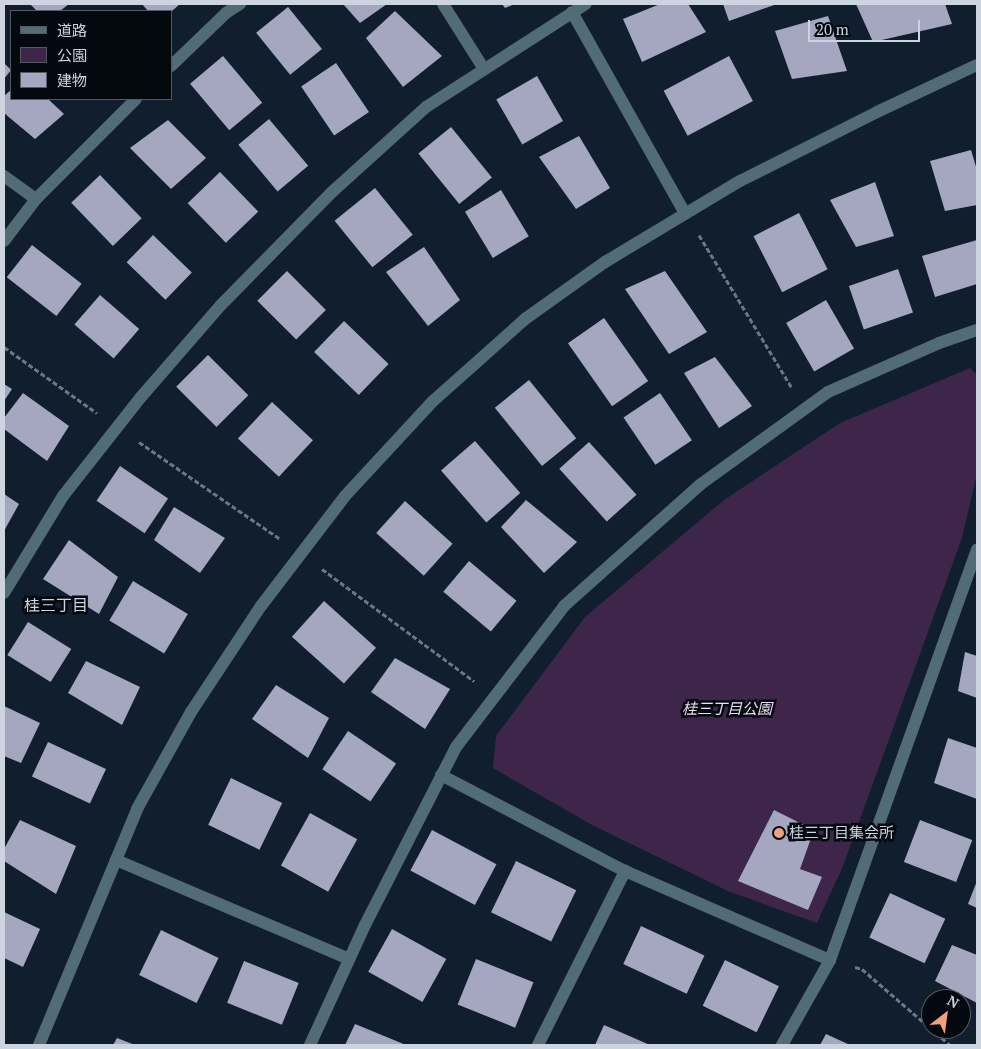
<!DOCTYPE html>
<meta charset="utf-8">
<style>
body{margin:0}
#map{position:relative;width:981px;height:1049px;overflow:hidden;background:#101e2e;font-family:"PT Serif","Noto Sans JP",serif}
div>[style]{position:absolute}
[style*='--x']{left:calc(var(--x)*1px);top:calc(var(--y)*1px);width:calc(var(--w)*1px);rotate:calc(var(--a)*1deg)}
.green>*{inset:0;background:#3e264b}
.building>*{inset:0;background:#a5a7c1;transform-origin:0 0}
.path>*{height:3px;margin-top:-1.5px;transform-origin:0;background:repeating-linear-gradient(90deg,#6b7784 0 5px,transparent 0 7.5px)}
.minor>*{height:12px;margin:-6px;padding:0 6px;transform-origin:6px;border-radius:6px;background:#526c76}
.dots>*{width:14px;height:14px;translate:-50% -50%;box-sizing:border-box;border:2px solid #04080f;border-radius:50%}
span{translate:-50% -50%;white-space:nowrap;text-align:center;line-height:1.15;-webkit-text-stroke:5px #04080f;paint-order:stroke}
.park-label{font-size:15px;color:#eddcf8;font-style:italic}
.poi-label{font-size:15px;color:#cbd4df}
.left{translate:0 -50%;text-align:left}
.neighbourhood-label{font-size:16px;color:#cbd4df}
.frame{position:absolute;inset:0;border:5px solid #cbd4df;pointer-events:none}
.legend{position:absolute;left:10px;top:10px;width:162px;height:90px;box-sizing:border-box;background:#04080f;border:1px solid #545a62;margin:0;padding:6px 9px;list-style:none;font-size:15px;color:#cbd4df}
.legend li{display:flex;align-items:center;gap:10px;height:25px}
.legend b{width:25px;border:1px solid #545a62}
.north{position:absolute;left:921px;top:989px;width:50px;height:50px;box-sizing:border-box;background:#04080f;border:1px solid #545a62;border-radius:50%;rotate:30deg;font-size:14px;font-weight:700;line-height:20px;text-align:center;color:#cbd4df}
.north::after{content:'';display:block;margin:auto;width:18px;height:22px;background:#f2a080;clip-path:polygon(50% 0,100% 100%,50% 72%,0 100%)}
.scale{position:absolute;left:808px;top:20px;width:112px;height:22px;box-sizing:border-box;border:2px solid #cbd4df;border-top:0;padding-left:6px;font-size:15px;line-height:18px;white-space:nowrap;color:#cbd4df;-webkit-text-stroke:4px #04080f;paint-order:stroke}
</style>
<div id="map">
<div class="green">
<i style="clip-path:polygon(970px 368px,977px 375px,977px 473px,962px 538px,843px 866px,817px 923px,730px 892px,592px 825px,493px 768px,496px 736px,585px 617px,724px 500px,840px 423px)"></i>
</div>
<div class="building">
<i style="clip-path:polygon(30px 4px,69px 4px,60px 11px,37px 11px)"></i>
<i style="clip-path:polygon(142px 4px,180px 4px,172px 11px,148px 11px)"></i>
<i style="clip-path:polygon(343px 4px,387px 4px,360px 23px)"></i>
<i style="clip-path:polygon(502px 4px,515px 4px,505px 8px)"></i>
<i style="clip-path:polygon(660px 4px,688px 4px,706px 32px,642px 62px,623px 19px)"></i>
<i style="clip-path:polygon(723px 4px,777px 4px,729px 21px)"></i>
<i style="clip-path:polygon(856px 4px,945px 4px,952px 24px,873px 42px)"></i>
<i style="left:288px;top:7px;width:54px;height:41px;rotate:51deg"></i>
<i style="clip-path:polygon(395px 11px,442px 56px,403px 87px,366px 38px)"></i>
<i style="clip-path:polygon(828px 16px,847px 71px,792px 79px,775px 31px)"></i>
<i style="left:223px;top:56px;width:61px;height:43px;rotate:50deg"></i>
<i style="left:729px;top:56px;width:51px;height:74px;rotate:62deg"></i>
<i style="clip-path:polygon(4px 63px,11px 70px,4px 79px)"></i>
<i style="left:336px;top:63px;width:59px;height:42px;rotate:56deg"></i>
<i style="left:537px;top:76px;width:52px;height:47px;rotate:60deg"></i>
<i style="clip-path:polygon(11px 90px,11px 99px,48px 99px,64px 114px,35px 139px,4px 113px,4px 96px)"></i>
<i style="left:269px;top:119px;width:61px;height:40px;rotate:50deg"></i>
<i style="clip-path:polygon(168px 120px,206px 158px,171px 189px,130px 148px)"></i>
<i style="left:451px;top:127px;width:65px;height:42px;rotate:51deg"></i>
<i style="clip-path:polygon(579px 136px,610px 188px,576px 209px,539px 157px)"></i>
<i style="clip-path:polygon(971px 150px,977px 170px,977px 205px,945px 211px,930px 161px)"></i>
<i style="left:220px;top:172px;width:55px;height:45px;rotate:46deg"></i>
<i style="left:100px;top:175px;width:60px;height:40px;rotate:46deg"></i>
<i style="clip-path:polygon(875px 182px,894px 236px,856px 247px,830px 200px)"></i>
<i style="left:375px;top:188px;width:60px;height:52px;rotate:51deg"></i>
<i style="left:501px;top:190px;width:54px;height:42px;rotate:59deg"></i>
<i style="left:799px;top:213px;width:63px;height:51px;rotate:63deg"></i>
<i style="left:153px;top:235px;width:54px;height:38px;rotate:44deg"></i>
<i style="clip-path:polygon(977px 240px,977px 284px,935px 297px,922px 256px)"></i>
<i style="left:32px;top:245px;width:63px;height:41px;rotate:38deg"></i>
<i style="clip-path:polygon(424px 247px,460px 300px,428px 326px,386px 272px)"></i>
<i style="left:898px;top:269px;width:46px;height:52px;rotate:71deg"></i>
<i style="left:287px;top:271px;width:55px;height:42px;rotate:45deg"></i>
<i style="clip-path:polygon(665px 271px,707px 332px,669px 354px,625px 289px)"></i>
<i style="left:100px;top:295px;width:52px;height:39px;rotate:41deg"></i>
<i style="left:826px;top:300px;width:56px;height:46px;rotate:60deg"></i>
<i style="left:604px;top:318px;width:77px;height:44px;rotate:55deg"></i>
<i style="left:344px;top:321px;width:62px;height:43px;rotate:44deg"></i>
<i style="left:208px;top:355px;width:57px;height:45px;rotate:45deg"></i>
<i style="clip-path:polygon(715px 357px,752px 406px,719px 428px,684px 373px)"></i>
<i style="left:529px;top:380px;width:75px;height:44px;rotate:51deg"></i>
<i style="clip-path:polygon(4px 384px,12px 389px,4px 401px)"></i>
<i style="clip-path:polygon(23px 393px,69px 426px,47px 461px,4px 429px,4px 418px)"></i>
<i style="left:660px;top:393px;width:57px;height:44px;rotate:56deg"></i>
<i style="left:272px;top:402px;width:56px;height:50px;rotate:43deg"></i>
<i style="left:475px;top:441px;width:69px;height:45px;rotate:49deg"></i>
<i style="left:589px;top:442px;width:71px;height:40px;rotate:48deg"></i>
<i style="left:120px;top:466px;width:58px;height:42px;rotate:34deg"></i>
<i style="clip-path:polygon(4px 494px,19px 504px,4px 531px)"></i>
<i style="clip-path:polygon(526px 500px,577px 542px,544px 573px,501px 527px)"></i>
<i style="left:405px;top:501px;width:64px;height:43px;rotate:42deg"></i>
<i style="clip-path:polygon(174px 507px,225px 538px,200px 573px,154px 540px)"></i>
<i style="clip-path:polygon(69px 540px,118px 577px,99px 614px,43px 579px)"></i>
<i style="left:469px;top:561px;width:62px;height:40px;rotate:40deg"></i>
<i style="left:133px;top:581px;width:64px;height:46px;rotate:31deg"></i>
<i style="left:324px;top:601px;width:70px;height:48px;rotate:42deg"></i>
<i style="left:28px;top:622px;width:51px;height:39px;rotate:32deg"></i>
<i style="clip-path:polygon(965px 652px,977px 656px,977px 698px,958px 691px)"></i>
<i style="clip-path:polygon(395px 658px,450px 689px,425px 729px,371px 692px)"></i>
<i style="clip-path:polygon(86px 661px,140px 687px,122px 725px,68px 693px)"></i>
<i style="clip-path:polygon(276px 685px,329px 718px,308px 758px,252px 719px)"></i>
<i style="clip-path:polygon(4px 706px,40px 723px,21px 763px,4px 756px)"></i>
<i style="left:348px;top:731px;width:58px;height:46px;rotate:34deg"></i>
<i style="clip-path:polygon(948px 738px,977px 748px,977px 799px,934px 783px)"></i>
<i style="left:48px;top:742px;width:64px;height:38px;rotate:25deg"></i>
<i style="left:231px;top:778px;width:57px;height:52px;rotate:26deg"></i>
<i style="clip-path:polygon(774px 810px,814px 830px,800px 869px,822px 877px,808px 910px,738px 881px)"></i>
<i style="left:310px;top:813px;width:54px;height:60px;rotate:29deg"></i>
<i style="clip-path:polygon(20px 820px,76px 846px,56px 894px,4px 861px,4px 849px)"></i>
<i style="left:920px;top:820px;width:56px;height:45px;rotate:21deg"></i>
<i style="left:432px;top:830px;width:73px;height:46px;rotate:28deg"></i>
<i style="left:516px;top:861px;width:67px;height:57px;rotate:26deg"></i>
<i style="clip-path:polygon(977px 881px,977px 908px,968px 904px)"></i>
<i style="left:890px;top:893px;width:61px;height:49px;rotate:25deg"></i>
<i style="clip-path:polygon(4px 912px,40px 929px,23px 967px,4px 958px)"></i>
<i style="left:641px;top:926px;width:70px;height:42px;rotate:25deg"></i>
<i style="left:392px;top:929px;width:62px;height:49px;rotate:29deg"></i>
<i style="left:161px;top:930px;width:64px;height:50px;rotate:26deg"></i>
<i style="clip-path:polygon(952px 945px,977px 955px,977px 1003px,935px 981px)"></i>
<i style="left:476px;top:959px;width:62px;height:49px;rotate:22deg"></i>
<i style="left:725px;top:960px;width:60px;height:51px;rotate:26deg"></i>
<i style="left:244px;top:961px;width:59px;height:45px;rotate:22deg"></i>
<i style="clip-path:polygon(355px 1024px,406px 1045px,345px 1045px)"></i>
<i style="clip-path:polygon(604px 1025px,650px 1045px,595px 1045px)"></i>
<i style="clip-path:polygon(826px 1034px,850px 1045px,820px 1045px)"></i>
<i style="clip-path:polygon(117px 1038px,135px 1045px,113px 1045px)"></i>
</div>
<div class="path">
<i style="--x:699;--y:235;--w:179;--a:58.7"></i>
<i style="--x:4;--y:347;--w:114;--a:35.4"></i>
<i style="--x:139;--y:442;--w:171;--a:34.5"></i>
<i style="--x:322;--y:569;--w:189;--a:36.4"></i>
<i style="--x:855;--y:967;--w:7;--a:16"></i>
<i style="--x:862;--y:969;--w:116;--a:40.8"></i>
</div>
<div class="minor">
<i style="--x:443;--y:4;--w:77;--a:57.8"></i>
<i style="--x:572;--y:12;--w:231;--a:60.7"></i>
<i style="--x:171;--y:66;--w:76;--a:-43.9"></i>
<i style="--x:226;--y:13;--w:17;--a:-33"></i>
<i style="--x:4;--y:176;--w:39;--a:36"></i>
<i style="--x:4;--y:241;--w:53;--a:-52.7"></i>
<i style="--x:36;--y:199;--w:141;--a:-45"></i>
<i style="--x:4;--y:593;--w:114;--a:-58.7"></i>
<i style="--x:63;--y:496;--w:126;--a:-51.8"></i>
<i style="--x:141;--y:397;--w:122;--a:-49"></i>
<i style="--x:221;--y:305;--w:158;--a:-45.5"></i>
<i style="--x:332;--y:192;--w:127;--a:-42.1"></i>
<i style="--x:426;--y:107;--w:190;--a:-32.8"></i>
<i style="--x:441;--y:775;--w:208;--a:27.6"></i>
<i style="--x:116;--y:860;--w:253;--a:23"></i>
<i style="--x:39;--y:1045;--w:256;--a:-67.4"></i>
<i style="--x:137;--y:809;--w:111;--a:-60.9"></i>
<i style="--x:191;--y:712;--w:127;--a:-56.6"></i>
<i style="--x:261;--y:606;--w:138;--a:-52.6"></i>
<i style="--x:345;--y:496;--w:128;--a:-47.2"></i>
<i style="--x:432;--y:402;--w:125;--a:-41.7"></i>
<i style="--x:525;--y:319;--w:98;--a:-35.5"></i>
<i style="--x:605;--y:262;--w:157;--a:-31"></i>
<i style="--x:740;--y:181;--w:153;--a:-26.7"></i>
<i style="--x:877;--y:112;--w:110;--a:-25.2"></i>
<i style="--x:310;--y:1045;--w:132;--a:-65.4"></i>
<i style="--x:365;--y:925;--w:200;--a:-62.9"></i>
<i style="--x:456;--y:747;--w:178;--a:-52.5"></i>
<i style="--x:564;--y:606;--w:183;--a:-41.7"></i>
<i style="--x:701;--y:484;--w:157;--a:-35.9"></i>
<i style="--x:828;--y:392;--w:121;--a:-23.8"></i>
<i style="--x:939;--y:343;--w:40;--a:-18.9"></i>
<i style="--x:538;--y:1045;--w:195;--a:-63.4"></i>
<i style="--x:625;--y:871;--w:223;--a:23.5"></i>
<i style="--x:782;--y:1045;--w:98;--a:-60.5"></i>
<i style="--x:830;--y:960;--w:436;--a:-70.3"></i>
</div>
<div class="dots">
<i style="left:779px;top:833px;background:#f2a080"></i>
</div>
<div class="park-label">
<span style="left:727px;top:709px">桂三丁目公園</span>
</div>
<div class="poi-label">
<span class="left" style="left:789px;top:833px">桂三丁目集会所</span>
</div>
<div class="neighbourhood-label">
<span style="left:56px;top:605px">桂三丁目</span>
</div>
<div class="frame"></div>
<ul class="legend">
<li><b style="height:6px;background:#526c76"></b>道路</li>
<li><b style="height:14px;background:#3e264b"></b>公園</li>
<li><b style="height:14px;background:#a5a7c1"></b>建物</li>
</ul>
<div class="north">N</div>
<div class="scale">20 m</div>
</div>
